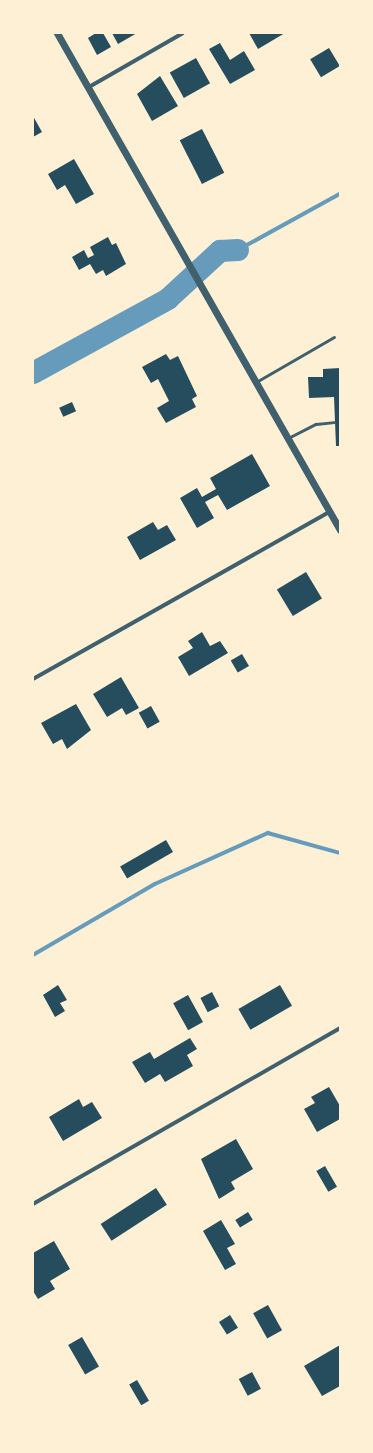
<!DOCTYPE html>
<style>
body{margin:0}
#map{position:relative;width:373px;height:1453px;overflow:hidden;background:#fdf0d5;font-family:"Public Sans",sans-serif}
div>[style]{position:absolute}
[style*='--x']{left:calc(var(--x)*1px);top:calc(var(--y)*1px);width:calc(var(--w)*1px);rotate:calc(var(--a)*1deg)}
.stream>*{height:3.5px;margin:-1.75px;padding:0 1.75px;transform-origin:1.75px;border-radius:1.75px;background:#669bbc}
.river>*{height:22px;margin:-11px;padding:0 11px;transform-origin:11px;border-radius:11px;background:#669bbc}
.building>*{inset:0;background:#264d5e;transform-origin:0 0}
.service>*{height:3px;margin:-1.5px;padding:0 1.5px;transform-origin:1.5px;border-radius:1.5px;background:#3f606c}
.minor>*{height:4px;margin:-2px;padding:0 2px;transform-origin:2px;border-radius:2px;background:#3f606c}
.tertiary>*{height:7px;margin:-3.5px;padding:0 3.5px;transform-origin:3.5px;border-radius:3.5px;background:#3f606c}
span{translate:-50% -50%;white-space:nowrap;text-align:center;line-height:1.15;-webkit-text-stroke:3px #fdf0d5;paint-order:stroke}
.frame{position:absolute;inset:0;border:34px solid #fdf0d5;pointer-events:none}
</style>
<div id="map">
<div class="stream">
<i style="--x:238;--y:250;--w:116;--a:-28.8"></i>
<i style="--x:33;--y:955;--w:141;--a:-30.2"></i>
<i style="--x:155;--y:884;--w:124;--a:-24.3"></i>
<i style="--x:268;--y:833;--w:75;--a:15.5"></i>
</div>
<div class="river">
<i style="--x:33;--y:373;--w:154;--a:-28.7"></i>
<i style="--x:168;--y:299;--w:71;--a:-42.7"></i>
<i style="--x:220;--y:251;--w:18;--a:-3"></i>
</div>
<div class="building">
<i style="clip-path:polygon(96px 33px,103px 33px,111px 47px,97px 55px,88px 38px)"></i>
<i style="clip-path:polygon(112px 33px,137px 33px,118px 44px)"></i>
<i style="clip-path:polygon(249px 33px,285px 33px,258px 49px)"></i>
<i style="clip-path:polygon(220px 43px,230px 60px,244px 51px,255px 70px,230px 84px,209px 49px)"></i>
<i style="left:329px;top:48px;width:21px;height:22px;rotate:59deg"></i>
<i style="left:196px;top:58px;width:29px;height:30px;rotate:61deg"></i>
<i style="clip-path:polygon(160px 76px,178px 106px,152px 121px,137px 94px)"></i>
<i style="clip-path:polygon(33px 116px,42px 132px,33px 137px)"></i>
<i style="left:202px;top:129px;width:49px;height:25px;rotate:63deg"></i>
<i style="clip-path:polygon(74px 159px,94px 194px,76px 204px,65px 185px,57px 190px,48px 174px)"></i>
<i style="clip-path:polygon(108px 237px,112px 245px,116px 243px,126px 264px,106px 276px,103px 270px,96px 274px,90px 264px,79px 270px,72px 257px,84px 250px,88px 258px,94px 255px,90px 247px)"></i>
<i style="clip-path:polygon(166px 354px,170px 360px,178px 356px,197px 396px,192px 399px,196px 407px,166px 423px,157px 408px,169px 401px,158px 379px,151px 383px,142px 367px)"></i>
<i style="clip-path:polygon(340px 368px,340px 446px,336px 446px,334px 397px,309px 398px,308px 377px,323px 377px,323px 369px)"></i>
<i style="left:72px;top:402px;width:10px;height:14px;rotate:66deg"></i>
<i style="clip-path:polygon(252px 454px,270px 486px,227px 510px,218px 495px,205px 502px,214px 518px,197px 528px,180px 498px,197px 488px,202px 497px,216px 489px,210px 478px)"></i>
<i style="clip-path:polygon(153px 522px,158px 530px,167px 525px,176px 540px,140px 560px,127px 537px)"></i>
<i style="left:306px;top:572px;width:31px;height:34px;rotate:59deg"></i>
<i style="clip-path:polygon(202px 632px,210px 646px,220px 641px,228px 653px,189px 676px,178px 657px,193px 648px,188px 641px)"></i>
<i style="left:242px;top:654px;width:14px;height:13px;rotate:60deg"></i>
<i style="clip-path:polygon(121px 677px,139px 708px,126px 715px,122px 708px,107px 717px,93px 694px)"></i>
<i style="clip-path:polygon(76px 704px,91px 730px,67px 749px,62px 739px,53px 744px,41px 723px)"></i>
<i style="left:151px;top:706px;width:18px;height:14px;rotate:61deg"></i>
<i style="left:166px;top:840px;width:14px;height:53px;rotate:60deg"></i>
<i style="clip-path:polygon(58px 985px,67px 1000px,60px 1003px,65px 1011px,55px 1017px,43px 995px)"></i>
<i style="left:280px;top:985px;width:24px;height:48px;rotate:60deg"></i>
<i style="left:212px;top:992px;width:16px;height:13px;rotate:63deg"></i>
<i style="left:188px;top:995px;width:31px;height:17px;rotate:61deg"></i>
<i style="clip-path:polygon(190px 1038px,197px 1049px,187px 1055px,193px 1066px,165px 1082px,160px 1074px,145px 1083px,132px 1062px,150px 1052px,154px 1059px)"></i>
<i style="clip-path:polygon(329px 1087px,340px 1106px,340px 1119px,317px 1132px,304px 1109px,315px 1103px,311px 1097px)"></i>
<i style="clip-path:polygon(79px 1099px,83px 1107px,92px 1102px,102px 1118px,63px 1141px,49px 1117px)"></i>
<i style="clip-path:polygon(236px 1139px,253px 1169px,231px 1182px,235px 1189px,219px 1199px,201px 1159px)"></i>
<i style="left:325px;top:1166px;width:24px;height:10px;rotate:60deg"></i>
<i style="left:156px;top:1188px;width:20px;height:66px;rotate:57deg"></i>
<i style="left:248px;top:1212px;width:9px;height:15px;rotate:58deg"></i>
<i style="clip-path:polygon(221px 1220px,235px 1244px,227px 1248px,236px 1264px,225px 1270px,203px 1231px)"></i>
<i style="clip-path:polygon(54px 1241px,70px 1269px,50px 1281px,55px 1289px,38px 1299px,33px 1291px,33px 1253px)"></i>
<i style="left:268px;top:1305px;width:29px;height:17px;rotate:61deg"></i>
<i style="left:230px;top:1315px;width:15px;height:13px;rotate:58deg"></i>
<i style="left:82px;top:1337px;width:34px;height:16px;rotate:60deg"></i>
<i style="clip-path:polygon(340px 1345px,340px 1386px,322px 1396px,304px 1366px)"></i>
<i style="left:252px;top:1372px;width:19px;height:15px;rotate:62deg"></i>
<i style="left:137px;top:1380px;width:24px;height:9px;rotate:60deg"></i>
</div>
<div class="service">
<i style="--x:256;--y:382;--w:90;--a:-30"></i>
<i style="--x:288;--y:438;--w:31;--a:-27"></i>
<i style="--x:316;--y:424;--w:18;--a:-6"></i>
</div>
<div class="minor">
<i style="--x:89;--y:87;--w:108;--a:-29.9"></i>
<i style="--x:33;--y:679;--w:340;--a:-29.4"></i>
<i style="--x:33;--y:1204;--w:354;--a:-29.8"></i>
</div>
<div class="tertiary">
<i style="--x:57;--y:33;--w:572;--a:60.34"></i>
</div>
<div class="frame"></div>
</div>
